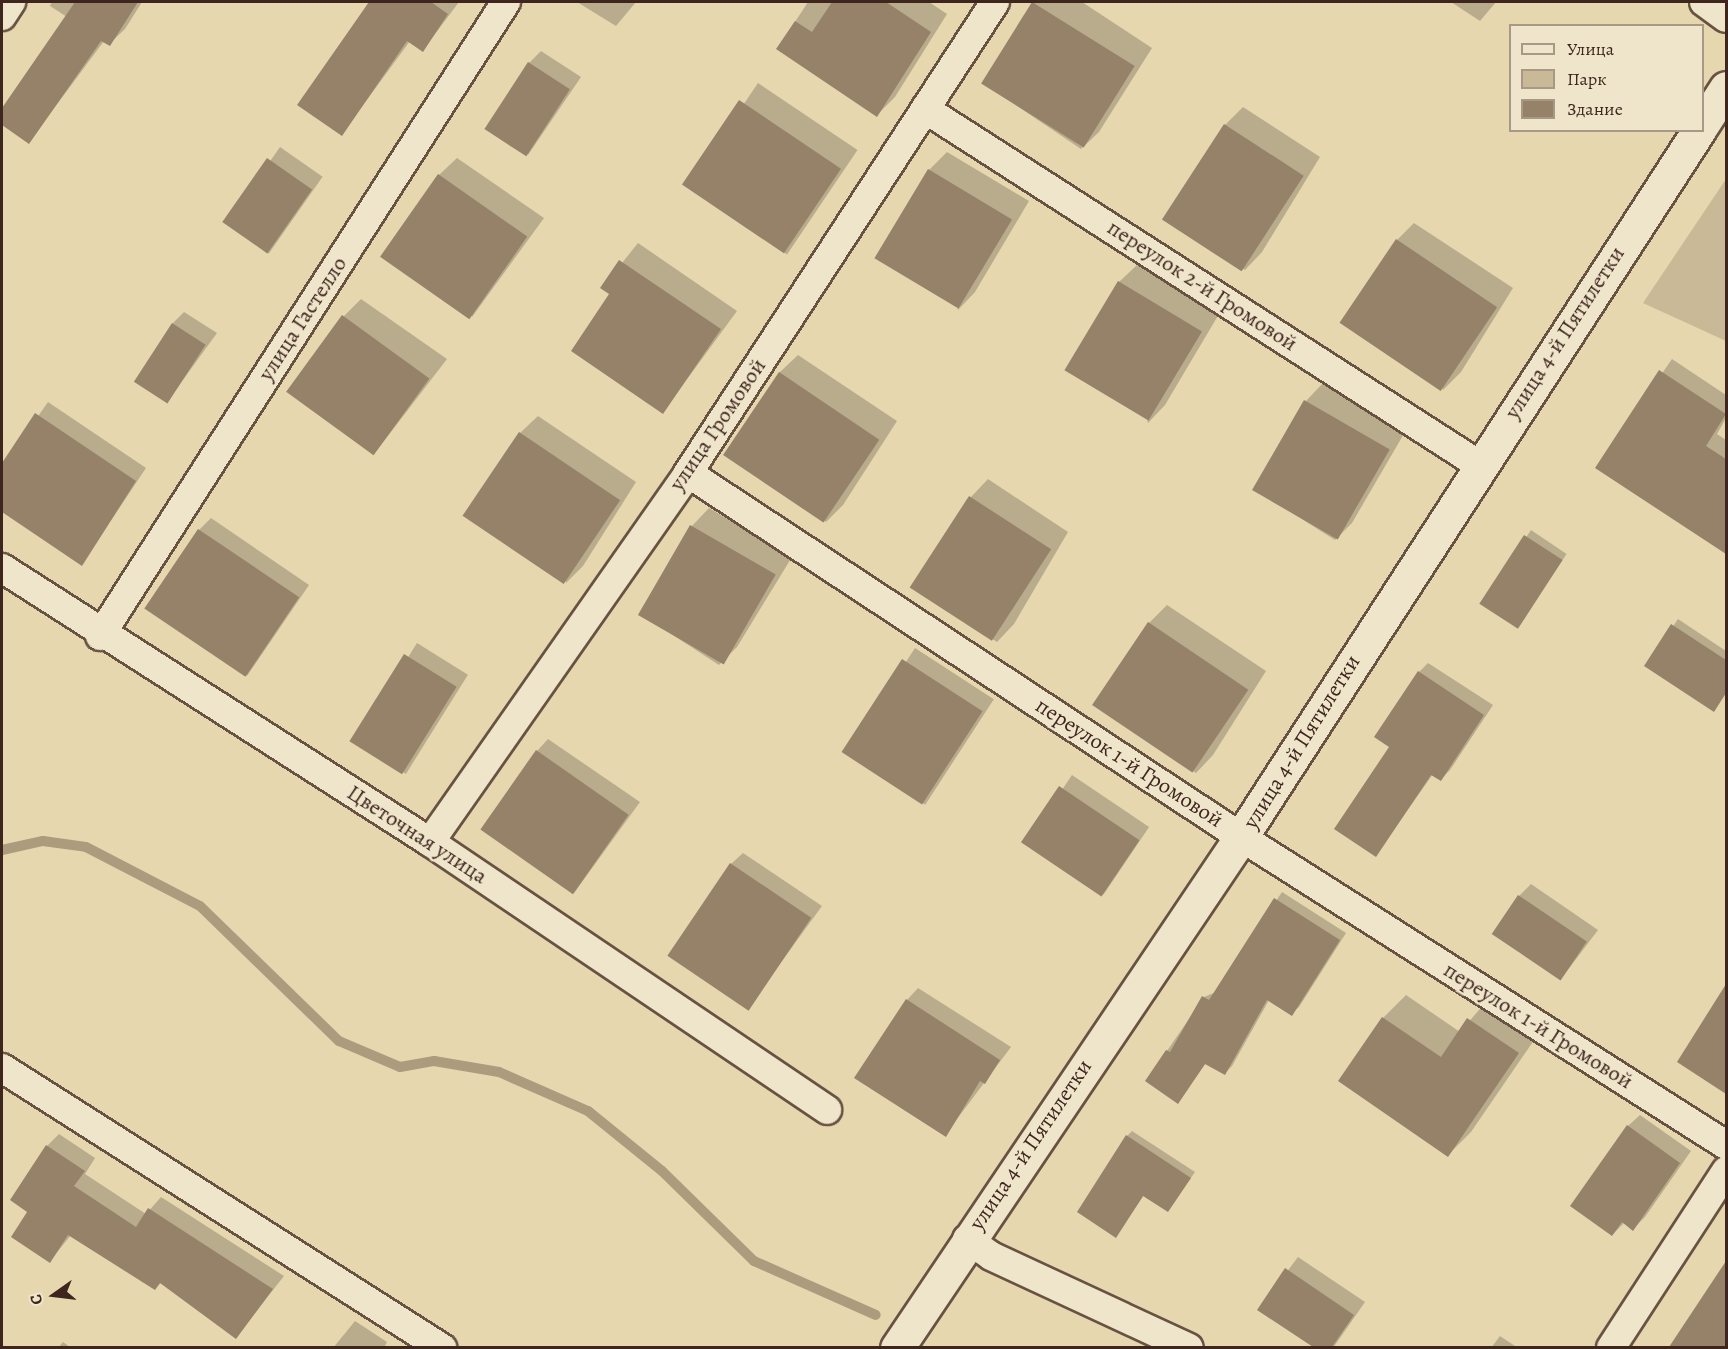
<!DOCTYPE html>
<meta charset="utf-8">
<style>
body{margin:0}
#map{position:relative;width:1728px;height:1349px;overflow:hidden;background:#e6d7af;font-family:Alegreya,serif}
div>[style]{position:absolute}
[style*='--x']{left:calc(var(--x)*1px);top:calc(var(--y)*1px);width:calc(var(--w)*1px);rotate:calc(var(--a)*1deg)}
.green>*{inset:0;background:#c9b996}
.shadow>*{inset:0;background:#0003;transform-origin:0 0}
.stream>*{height:10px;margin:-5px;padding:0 5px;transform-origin:5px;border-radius:5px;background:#ad9b7e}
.building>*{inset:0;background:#958269;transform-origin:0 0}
.roads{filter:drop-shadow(2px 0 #685242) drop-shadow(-2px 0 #685242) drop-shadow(0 2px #685242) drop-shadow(0 -2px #685242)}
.street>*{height:28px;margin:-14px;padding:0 14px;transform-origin:14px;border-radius:14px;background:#efe5cb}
.secondary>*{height:33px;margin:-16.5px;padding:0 16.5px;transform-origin:16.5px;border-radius:16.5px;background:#efe5cb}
span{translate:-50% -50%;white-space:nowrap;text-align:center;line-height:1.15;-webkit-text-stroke:5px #efe5cb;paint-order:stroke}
.street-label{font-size:22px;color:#3e261e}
.frame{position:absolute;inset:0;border:3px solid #3e261e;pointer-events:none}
.legend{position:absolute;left:1509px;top:24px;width:195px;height:108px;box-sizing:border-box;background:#efe5cb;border:2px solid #a89986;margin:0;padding:8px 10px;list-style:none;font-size:18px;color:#3e261e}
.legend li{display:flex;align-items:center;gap:12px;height:30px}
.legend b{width:30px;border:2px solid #a89986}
.north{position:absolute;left:24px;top:1265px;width:60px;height:60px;-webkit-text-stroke:4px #efe5cb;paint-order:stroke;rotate:256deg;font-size:16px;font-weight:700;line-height:24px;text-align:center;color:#3e261e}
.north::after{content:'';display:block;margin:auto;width:21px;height:27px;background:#3e261e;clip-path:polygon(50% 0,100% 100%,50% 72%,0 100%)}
</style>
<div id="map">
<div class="green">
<i style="clip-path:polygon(1726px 179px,1726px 341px,1643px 303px)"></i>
</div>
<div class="shadow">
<i style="clip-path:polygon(52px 2px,142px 2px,125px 29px,109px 44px,104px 41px,29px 142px,2px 123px,2px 110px,67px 17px,50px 6px)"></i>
<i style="clip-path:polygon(369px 2px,459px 2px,423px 50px,410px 41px,342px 134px,299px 105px)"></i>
<i style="clip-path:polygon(577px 2px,636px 2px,616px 26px)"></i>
<i style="clip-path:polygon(808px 2px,929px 2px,947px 14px,895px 97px,877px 115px,778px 48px)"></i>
<i style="clip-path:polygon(1034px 2px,1082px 2px,1152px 48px,1099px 132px,1081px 149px,983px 83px)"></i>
<i style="clip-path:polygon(1451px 2px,1496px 2px,1480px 21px)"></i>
<i style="clip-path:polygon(541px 51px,581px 77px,528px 155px,529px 63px)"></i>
<i style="left:758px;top:83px;width:120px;height:126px;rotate:34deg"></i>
<i style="clip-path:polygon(1243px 107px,1320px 157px,1262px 252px,1245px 270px,1166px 220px,1225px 125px)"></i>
<i style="left:280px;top:147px;width:52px;height:94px;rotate:35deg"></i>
<i style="clip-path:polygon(947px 152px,1029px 201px,975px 292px,958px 310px,929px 170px)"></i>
<i style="clip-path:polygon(457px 158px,544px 218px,472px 317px,439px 175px)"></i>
<i style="clip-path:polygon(1414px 223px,1513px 288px,1461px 372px,1443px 390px,1397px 240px)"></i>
<i style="clip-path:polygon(638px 243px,737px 311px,663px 412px,611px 294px,602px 288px)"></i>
<i style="clip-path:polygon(1137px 265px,1219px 314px,1165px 405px,1148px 423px,1119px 282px)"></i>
<i style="clip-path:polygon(361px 299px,447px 359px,374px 454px,344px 316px)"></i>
<i style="clip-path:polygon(184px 312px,217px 333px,167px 402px,173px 323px)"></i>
<i style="clip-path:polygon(798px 355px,897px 421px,843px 505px,826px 522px,728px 456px,780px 372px)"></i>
<i style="clip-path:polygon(1672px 359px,1726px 395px,1726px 418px,1717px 434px,1726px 440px,1726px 552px,1597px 468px)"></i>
<i style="clip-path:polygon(1323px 383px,1405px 432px,1352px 523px,1335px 540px,1254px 489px,1306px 401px)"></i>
<i style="clip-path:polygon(48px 402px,146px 468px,82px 564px,2px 510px,2px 468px)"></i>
<i style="clip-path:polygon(538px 416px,636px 482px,583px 566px,566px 583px,520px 433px)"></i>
<i style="clip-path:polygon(988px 479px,1068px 532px,1014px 624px,997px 642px,916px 589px,971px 497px)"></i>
<i style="clip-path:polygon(709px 508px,792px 557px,737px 647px,719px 665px,639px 613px,692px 526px)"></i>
<i style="clip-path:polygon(211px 518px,309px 585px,247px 676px,199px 530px)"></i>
<i style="left:1531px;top:530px;width:43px;height:88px;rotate:34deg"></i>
<i style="clip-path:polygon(1167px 605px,1266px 671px,1213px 755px,1196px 773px,1097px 706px,1149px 623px)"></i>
<i style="clip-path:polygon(1678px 619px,1726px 651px,1726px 693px,1714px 710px,1646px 666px)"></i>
<i style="left:417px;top:643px;width:60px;height:117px;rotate:32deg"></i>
<i style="left:915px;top:648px;width:94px;height:126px;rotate:33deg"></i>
<i style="clip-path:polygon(1428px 663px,1493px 705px,1450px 770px,1441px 779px,1433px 774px,1376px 855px,1391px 746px,1419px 672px)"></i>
<i style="clip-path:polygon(548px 739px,640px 802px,574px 893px,537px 751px)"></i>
<i style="left:1072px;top:775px;width:93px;height:82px;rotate:34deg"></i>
<i style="clip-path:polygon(743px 853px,822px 906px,747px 1009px,731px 864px)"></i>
<i style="clip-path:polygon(1531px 884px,1598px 930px,1561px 979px,1519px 896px)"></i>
<i style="clip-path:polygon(1282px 892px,1346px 933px,1299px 1007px,1291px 1014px,1269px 1000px,1232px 1066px,1225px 1073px,1206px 1063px,1178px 1102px,1147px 1080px,1204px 997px,1216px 992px)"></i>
<i style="clip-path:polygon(1726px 987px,1726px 1091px,1679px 1061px)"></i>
<i style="clip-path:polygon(918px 988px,1011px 1047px,945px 1135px,907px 1000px)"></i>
<i style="clip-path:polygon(1406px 995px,1460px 1032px,1491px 996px,1541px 1030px,1471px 1132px,1448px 1155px,1383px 1018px)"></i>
<i style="clip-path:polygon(1640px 1115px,1691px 1151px,1645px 1217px,1633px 1229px,1625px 1222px,1612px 1235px,1628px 1126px)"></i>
<i style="clip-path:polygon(1132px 1131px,1195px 1172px,1168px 1210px,1144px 1195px,1116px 1236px,1127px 1136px)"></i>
<i style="clip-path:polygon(59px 1134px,95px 1158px,85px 1174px,146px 1214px,161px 1197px,284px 1276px,236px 1337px,162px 1282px,155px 1288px,71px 1235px,50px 1261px,29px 1211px,47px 1146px)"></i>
<i style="clip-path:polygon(1298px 1257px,1365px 1302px,1333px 1348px,1316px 1348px,1259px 1309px)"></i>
<i style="clip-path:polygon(1716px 1282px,1726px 1289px,1723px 1348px,1670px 1348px)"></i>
<i style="clip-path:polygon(355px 1321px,387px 1342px,384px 1348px,333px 1348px)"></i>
<i style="clip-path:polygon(1500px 1336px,1518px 1348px,1491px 1348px)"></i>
<i style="clip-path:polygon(63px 1342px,71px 1348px,58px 1348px)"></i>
</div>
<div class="stream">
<i style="--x:2;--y:850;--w:42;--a:-12.4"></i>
<i style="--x:43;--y:841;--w:43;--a:7.9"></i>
<i style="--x:86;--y:847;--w:128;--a:27.4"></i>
<i style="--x:200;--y:906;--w:194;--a:44.2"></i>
<i style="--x:339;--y:1041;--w:66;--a:23.1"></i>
<i style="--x:400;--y:1067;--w:35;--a:-10"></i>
<i style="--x:434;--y:1061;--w:66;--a:9.6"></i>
<i style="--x:499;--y:1072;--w:97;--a:23.7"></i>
<i style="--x:588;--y:1111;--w:95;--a:39"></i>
<i style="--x:662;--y:1171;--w:129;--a:44.4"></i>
<i style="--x:754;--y:1261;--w:133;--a:23.9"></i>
</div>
<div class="building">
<i style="clip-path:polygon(75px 2px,138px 2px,110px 46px,101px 41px,29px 144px,2px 125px,2px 108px)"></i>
<i style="clip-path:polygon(369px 2px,431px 2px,448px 14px,423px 52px,407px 41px,342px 136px,297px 105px)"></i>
<i style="clip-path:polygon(832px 2px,886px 2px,931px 32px,877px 117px,776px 49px,795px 21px,812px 32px)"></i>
<i style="left:1032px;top:2px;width:121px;height:96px;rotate:32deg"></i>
<i style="left:528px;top:62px;width:50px;height:80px;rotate:33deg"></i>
<i style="left:739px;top:100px;width:123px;height:102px;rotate:34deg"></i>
<i style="left:1224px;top:124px;width:95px;height:114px;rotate:33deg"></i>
<i style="left:267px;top:158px;width:55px;height:78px;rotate:35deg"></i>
<i style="left:928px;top:169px;width:98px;height:104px;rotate:31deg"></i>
<i style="left:438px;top:174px;width:109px;height:101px;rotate:35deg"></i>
<i style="left:1396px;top:239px;width:122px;height:101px;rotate:34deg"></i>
<i style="clip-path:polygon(619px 260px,721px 329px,663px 414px,571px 351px,609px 294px,600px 288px)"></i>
<i style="left:1118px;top:281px;width:98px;height:104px;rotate:31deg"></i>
<i style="left:342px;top:315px;width:108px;height:95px;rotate:36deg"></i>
<i style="left:172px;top:323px;width:40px;height:70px;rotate:33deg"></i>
<i style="clip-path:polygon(1659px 370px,1726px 414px,1706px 446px,1726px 459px,1726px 554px,1595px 468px)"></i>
<i style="left:779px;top:372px;width:121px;height:100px;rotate:34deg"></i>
<i style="left:1304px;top:400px;width:99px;height:104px;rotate:30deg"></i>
<i style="clip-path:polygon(35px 413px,136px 481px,82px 566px,2px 512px,2px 463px)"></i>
<i style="left:519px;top:432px;width:122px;height:101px;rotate:34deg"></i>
<i style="left:969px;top:496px;width:98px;height:109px;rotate:33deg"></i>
<i style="left:690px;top:525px;width:99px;height:104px;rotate:30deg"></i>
<i style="left:198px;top:529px;width:122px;height:96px;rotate:34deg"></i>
<i style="left:1524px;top:535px;width:46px;height:82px;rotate:33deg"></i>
<i style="left:1148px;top:622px;width:121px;height:100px;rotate:34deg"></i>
<i style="clip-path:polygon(1671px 624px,1726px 660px,1726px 693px,1714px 712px,1644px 666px)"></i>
<i style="left:404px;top:654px;width:62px;height:103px;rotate:32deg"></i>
<i style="left:902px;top:659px;width:96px;height:111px;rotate:33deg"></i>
<i style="clip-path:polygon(1418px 671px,1484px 715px,1441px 781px,1431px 775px,1376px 857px,1334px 829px,1389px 747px,1374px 737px)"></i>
<i style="left:536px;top:750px;width:113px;height:97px;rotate:35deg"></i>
<i style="left:1059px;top:786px;width:97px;height:68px;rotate:34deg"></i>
<i style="left:730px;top:863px;width:98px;height:112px;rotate:34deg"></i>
<i style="left:1518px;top:895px;width:83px;height:47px;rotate:34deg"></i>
<i style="clip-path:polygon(1274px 898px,1340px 940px,1292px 1016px,1267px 1000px,1225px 1075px,1205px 1064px,1178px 1104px,1145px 1081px,1166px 1050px,1170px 1052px,1202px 996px,1209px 1000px)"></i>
<i style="clip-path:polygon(1726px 984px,1726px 1094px,1677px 1062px)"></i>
<i style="clip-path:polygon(906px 999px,1000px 1060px,985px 1084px,980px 1081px,946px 1137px,854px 1078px)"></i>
<i style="clip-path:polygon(1382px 1017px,1441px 1057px,1467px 1018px,1519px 1053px,1448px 1157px,1338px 1081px)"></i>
<i style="clip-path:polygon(1627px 1125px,1680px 1163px,1633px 1231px,1622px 1222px,1612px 1236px,1570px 1206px)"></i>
<i style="clip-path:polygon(1126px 1135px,1191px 1178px,1168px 1212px,1143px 1196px,1116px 1238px,1077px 1212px)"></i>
<i style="clip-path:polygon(46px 1145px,85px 1171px,74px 1186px,136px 1227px,148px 1208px,273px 1289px,236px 1339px,160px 1283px,155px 1290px,68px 1235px,50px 1263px,11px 1237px,27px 1212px,10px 1200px)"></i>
<i style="clip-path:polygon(1726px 1261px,1726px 1347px,1669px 1347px)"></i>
<i style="clip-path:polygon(1285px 1268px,1354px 1315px,1332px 1347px,1313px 1347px,1257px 1310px)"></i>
</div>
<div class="roads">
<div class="street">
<i style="--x:1704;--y:2;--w:27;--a:36"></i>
<i style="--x:2;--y:16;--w:17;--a:-57"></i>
<i style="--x:925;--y:109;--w:657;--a:32.7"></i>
<i style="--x:688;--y:473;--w:662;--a:33.35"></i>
<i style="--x:1241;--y:837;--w:575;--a:32.42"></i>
<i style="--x:2;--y:568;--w:508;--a:32.63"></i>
<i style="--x:430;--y:842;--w:479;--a:34"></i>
<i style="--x:100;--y:636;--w:753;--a:-57.37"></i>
<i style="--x:430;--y:842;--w:450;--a:-55"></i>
<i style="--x:688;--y:473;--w:562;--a:-56.9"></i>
<i style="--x:2;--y:1068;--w:522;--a:32.47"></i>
<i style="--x:967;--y:1239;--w:29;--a:35"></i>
<i style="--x:991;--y:1256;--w:218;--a:24.9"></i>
<i style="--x:1611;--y:1348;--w:211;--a:-57"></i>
</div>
<div class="secondary">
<i style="--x:1702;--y:125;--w:44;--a:-57"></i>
<i style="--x:897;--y:1348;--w:616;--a:-56.05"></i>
<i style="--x:1241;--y:837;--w:842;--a:-57.06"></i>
</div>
</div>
<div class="street-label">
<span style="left:1202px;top:286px;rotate:33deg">переулок 2-й Громовой</span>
<span style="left:303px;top:319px;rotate:-57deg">улица Гастелло</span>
<span style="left:1565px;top:333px;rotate:-57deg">улица 4-й Пятилетки</span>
<span style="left:718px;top:425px;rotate:-56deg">улица Громовой</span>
<span style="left:1302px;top:742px;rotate:-58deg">улица 4-й Пятилетки</span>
<span style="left:1129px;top:763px;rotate:33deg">переулок 1-й Громовой</span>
<span style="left:417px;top:835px;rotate:33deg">Цветочная улица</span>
<span style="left:1538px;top:1026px;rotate:32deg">переулок 1-й Громовой</span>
<span style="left:1031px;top:1145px;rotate:-56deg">улица 4-й Пятилетки</span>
</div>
<div class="frame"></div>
<ul class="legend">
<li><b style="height:8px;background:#efe5cb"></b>Улица</li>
<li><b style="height:16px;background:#c9b996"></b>Парк</li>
<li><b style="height:16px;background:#958269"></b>Здание</li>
</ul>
<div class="north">С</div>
</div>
